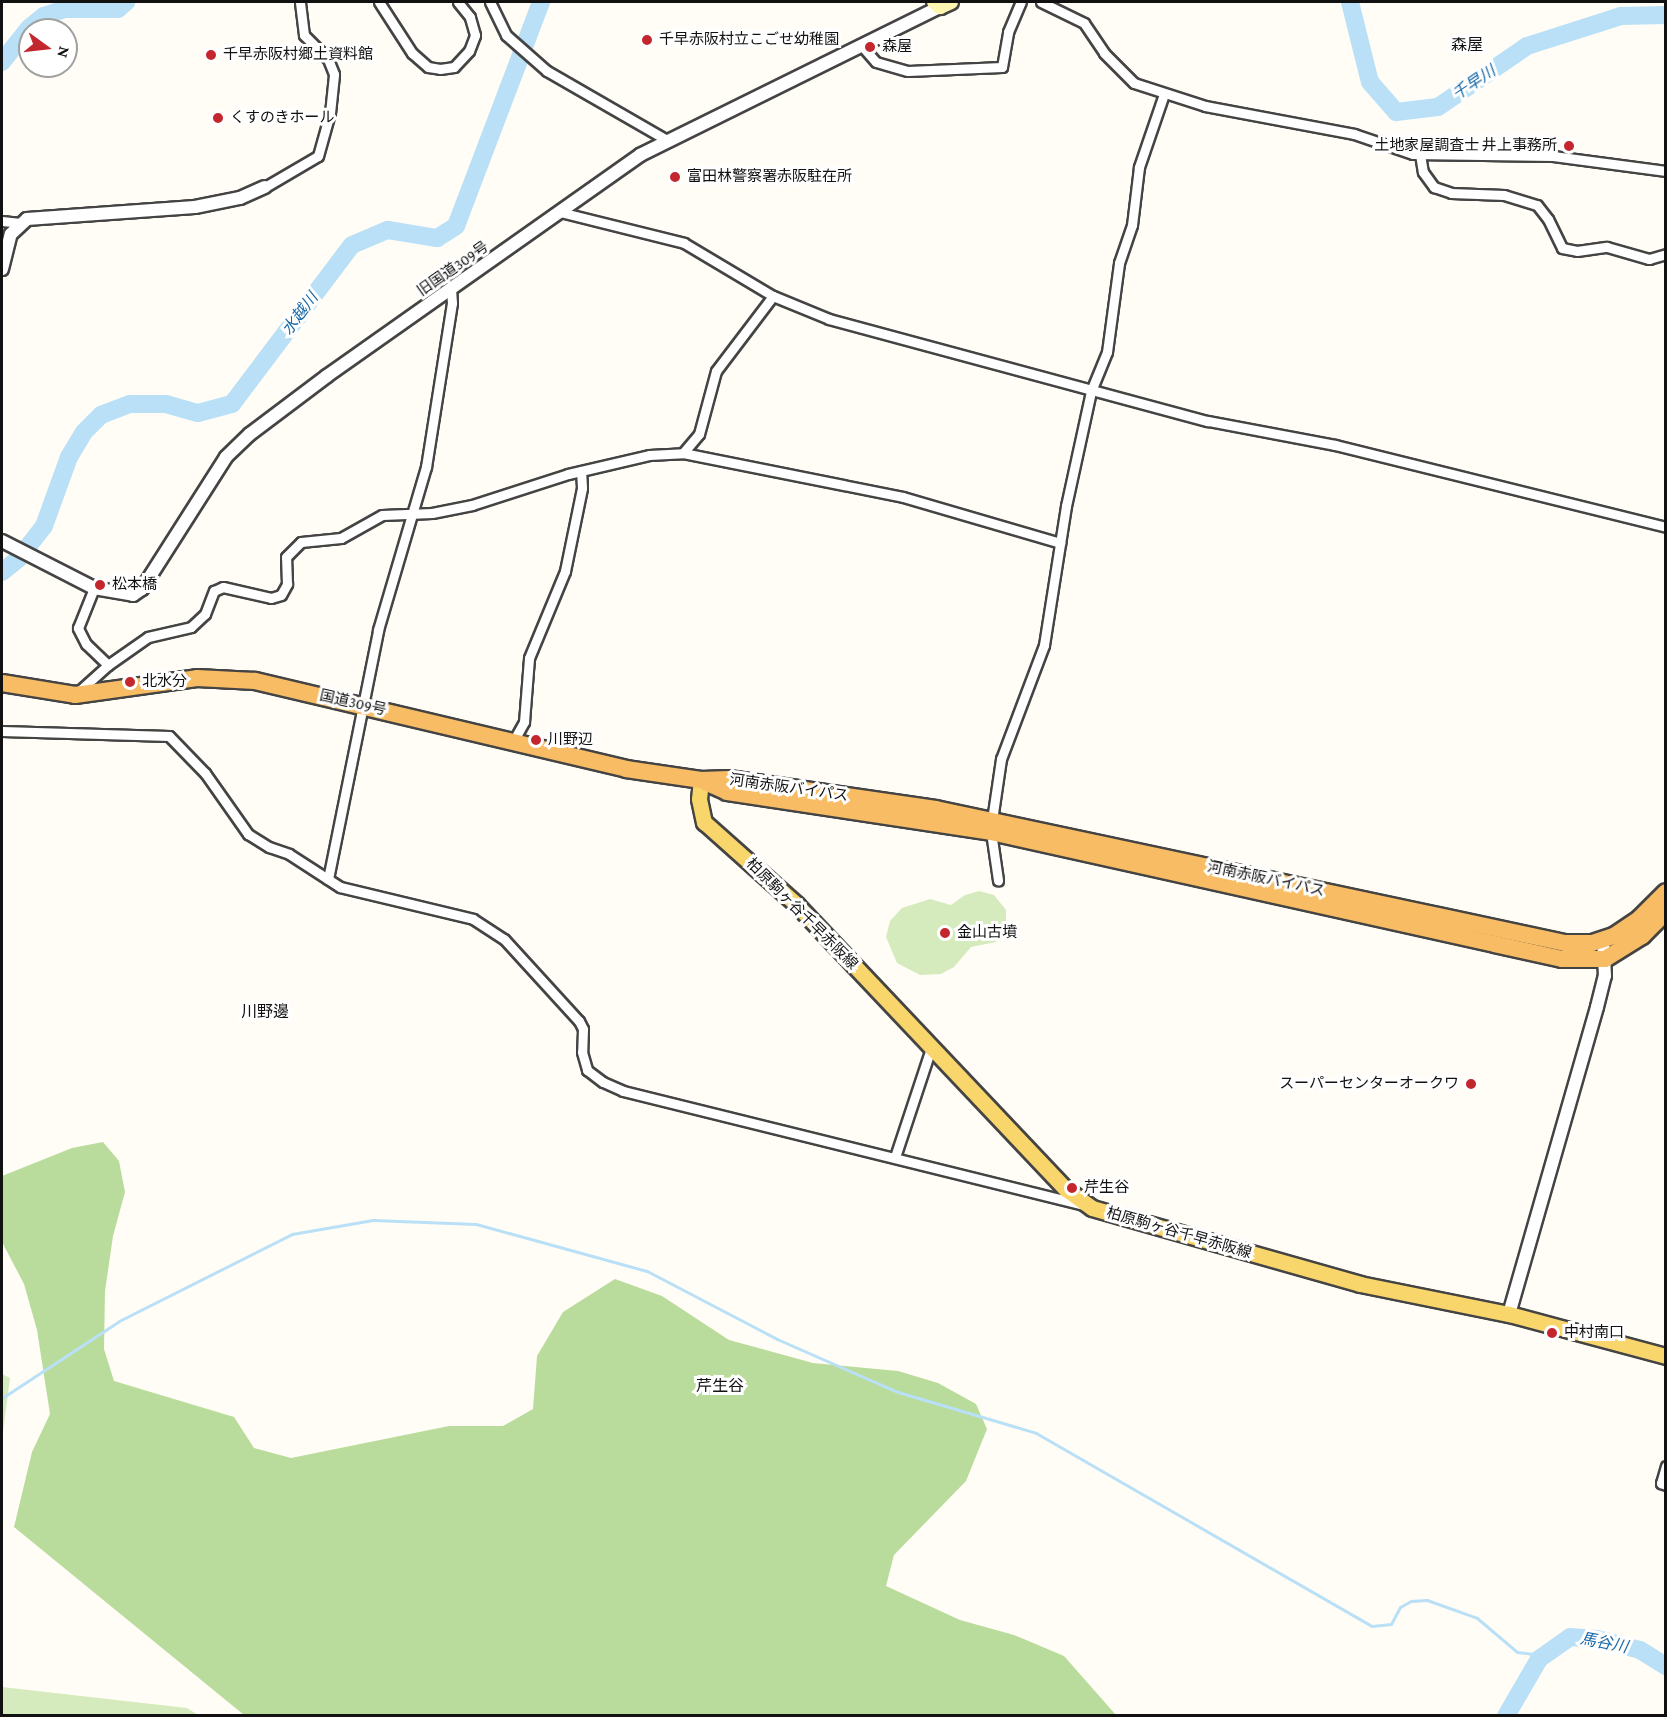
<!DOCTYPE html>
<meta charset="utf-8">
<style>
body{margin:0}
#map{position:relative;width:1667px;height:1717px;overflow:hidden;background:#fffdf5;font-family:"Crimson Pro","Noto Sans JP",serif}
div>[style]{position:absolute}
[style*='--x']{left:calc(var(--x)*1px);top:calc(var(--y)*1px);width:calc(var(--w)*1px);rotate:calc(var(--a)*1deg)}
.green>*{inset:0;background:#d5ebbd}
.forest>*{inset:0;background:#b9dc9c}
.stream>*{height:3px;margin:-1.5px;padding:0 1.5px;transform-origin:1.5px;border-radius:1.5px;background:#b9e0f7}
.river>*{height:18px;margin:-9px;padding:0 9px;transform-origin:9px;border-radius:9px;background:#b9e0f7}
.roads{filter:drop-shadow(2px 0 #444) drop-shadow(-2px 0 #444) drop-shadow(0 2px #444) drop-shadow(0 -2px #444)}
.minor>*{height:9px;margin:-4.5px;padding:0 4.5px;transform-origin:4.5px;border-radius:4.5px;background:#fff}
.tertiary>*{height:12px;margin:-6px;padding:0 6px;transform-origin:6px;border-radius:6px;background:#fff}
.secondary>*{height:14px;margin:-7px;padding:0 7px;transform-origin:7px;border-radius:7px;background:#fff6b0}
.primary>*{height:15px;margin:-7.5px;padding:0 7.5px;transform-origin:7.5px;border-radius:7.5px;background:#f9d66b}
.trunk>*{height:16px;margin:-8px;padding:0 8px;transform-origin:8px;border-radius:8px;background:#f7bc64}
.dots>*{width:16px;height:16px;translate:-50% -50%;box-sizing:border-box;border:3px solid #fff;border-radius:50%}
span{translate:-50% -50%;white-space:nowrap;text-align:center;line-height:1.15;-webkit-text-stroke:6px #fff;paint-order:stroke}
.poi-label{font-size:15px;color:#111}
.left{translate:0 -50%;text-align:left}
.right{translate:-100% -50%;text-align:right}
.street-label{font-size:15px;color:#111}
.neighbourhood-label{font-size:16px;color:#111}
.water-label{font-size:16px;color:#1768a6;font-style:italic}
.frame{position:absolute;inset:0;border:3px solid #111;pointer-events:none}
.north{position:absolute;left:18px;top:18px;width:60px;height:60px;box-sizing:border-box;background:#fff;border:2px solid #a0a0a0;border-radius:50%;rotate:105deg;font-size:16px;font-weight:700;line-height:24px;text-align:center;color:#111}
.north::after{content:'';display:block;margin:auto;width:21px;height:27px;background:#c4262e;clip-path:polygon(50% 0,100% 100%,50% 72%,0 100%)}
</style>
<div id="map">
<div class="green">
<i style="clip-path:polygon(979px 891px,994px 895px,1006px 910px,1006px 927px,996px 942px,971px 947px,954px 967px,941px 974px,920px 975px,897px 963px,886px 937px,890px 921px,902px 908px,930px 899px,951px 905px,965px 895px)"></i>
<i style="clip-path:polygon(2px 1374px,10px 1378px,2px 1439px)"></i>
<i style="clip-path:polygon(2px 1687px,187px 1708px,198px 1715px,2px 1715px)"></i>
</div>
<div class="forest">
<i style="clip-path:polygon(103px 1142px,119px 1161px,125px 1192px,113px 1236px,105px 1291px,104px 1349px,114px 1381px,234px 1417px,254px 1448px,291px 1458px,449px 1426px,503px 1426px,533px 1409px,537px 1356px,563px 1312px,615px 1279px,662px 1296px,729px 1340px,813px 1363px,898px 1371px,938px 1383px,976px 1404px,987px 1429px,966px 1481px,894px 1555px,886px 1586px,960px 1620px,1014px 1635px,1064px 1656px,1116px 1715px,244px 1715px,14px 1527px,32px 1452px,50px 1414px,37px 1330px,24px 1284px,2px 1242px,2px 1176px,72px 1148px)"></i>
</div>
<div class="stream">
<i style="--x:2;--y:1398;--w:140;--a:-33.3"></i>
<i style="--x:119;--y:1321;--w:194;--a:-26.7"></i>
<i style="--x:292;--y:1234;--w:82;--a:-9.8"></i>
<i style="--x:373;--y:1220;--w:103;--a:2.2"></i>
<i style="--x:476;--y:1224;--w:177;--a:15.4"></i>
<i style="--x:647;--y:1271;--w:147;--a:27.6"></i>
<i style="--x:777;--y:1339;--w:132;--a:23.7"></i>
<i style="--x:898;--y:1392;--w:144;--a:16.5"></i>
<i style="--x:1036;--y:1433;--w:387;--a:29.9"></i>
<i style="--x:1372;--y:1626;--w:19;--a:-6"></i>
<i style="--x:1391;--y:1624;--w:19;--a:-62"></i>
<i style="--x:1400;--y:1607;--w:13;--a:-29"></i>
<i style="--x:1411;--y:1601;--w:16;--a:-4"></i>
<i style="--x:1427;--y:1600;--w:53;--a:19.8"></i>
<i style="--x:1477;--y:1618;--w:52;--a:40.4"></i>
<i style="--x:1517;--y:1652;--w:25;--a:7"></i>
</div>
<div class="river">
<i style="--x:1350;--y:2;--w:82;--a:76"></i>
<i style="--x:1370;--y:82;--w:40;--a:49"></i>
<i style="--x:1396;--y:112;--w:42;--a:-6.8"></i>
<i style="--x:1438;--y:107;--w:108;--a:-34.4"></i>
<i style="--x:1527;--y:46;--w:99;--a:-17.7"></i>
<i style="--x:1621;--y:16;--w:45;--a:-1.3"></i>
<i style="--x:2;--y:62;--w:43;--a:-51.5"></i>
<i style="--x:29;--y:28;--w:19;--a:-39"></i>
<i style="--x:44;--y:16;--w:21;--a:-19"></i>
<i style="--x:64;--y:9;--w:54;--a:0"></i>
<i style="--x:118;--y:9;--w:11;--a:-41"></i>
<i style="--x:2;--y:572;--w:22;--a:-39"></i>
<i style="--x:19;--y:558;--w:41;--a:-52"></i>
<i style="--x:44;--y:526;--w:73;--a:-70.1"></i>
<i style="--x:69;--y:457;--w:29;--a:-59"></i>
<i style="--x:84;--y:432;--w:24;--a:-45"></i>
<i style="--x:101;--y:415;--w:31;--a:-21"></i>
<i style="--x:130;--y:404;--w:36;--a:0"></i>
<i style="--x:166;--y:404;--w:33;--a:16"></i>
<i style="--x:198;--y:413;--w:35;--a:-15"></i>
<i style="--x:232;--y:404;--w:199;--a:-53"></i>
<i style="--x:352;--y:245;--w:39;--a:-23"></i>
<i style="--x:388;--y:230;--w:50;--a:9.3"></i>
<i style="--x:437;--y:238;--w:22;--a:-32"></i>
<i style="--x:456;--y:226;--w:240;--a:-69.2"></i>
<i style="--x:1506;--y:1716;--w:66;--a:-59.9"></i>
<i style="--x:1539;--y:1659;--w:38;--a:-35"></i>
<i style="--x:1570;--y:1637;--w:27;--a:4"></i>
<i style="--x:1597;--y:1639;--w:44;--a:14.3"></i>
<i style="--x:1640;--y:1650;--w:31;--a:32"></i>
</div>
<div class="roads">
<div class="minor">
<i style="--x:379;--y:2;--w:61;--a:57.1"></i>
<i style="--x:412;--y:53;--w:21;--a:41"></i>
<i style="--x:428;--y:67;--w:12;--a:9"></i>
<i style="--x:440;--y:69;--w:14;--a:-8"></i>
<i style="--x:454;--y:67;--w:22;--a:-47"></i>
<i style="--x:469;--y:51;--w:17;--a:-69"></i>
<i style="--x:475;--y:35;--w:19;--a:-106"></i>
<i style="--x:470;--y:17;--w:19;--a:-129"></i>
<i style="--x:490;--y:2;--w:37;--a:64"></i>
<i style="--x:506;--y:35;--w:55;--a:41.3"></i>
<i style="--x:547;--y:71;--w:138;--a:29.9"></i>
<i style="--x:1041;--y:2;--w:48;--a:26"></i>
<i style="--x:1084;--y:23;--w:36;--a:56"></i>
<i style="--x:1104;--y:53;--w:42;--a:45"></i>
<i style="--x:1134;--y:83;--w:75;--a:17.9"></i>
<i style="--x:1205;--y:106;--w:152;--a:10.6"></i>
<i style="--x:1354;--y:134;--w:62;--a:18.7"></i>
<i style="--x:1413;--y:154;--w:140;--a:0.8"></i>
<i style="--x:1553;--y:156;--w:114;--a:7.6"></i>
<i style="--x:862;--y:46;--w:21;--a:49"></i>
<i style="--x:876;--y:62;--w:33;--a:16"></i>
<i style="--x:908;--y:71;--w:94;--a:-2.4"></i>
<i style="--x:1002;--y:67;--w:36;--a:-80"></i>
<i style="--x:1008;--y:32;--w:33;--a:-67"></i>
<i style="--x:1420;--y:154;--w:18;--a:81"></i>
<i style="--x:1423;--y:172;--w:19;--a:54"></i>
<i style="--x:1434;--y:187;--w:18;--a:19"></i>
<i style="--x:1451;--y:193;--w:53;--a:2.2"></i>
<i style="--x:1504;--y:195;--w:34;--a:17"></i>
<i style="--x:1537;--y:205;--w:18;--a:52"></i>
<i style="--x:1548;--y:219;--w:32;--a:64"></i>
<i style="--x:1562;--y:248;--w:15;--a:11"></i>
<i style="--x:1577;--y:251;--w:30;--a:-8"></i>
<i style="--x:1607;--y:247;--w:44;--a:15.9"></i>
<i style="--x:1649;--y:259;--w:18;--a:-16"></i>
<i style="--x:265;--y:187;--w:61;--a:-30.3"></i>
<i style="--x:318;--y:156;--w:45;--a:-74.4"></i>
<i style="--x:330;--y:113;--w:39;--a:-84"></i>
<i style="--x:334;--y:74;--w:16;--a:-112"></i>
<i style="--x:328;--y:59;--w:34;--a:-135"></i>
<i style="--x:304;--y:35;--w:33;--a:-97"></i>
<i style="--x:560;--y:212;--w:128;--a:14"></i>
<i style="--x:684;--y:243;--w:104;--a:30.8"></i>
<i style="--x:773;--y:296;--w:61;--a:22.3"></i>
<i style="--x:829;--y:319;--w:392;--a:15.1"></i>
<i style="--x:1208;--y:421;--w:129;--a:10.7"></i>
<i style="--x:1335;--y:445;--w:341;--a:13.9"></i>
<i style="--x:2;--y:221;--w:18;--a:6"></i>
<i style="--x:683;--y:453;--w:25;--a:-50"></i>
<i style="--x:699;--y:434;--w:65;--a:-74.9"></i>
<i style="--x:716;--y:371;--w:94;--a:-52.8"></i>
<i style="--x:108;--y:665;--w:49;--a:-35"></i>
<i style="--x:148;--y:637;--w:44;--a:-13.1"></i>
<i style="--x:191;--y:627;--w:19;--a:-43"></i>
<i style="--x:205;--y:614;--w:25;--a:-69"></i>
<i style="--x:214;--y:591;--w:10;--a:-24"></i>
<i style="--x:223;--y:587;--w:49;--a:12.9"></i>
<i style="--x:271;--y:598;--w:10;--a:-17"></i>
<i style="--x:281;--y:595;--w:13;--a:-61"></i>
<i style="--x:287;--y:584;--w:27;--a:-92"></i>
<i style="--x:286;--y:557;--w:21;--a:-45"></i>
<i style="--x:301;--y:542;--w:40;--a:-5.7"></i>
<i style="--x:341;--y:538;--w:47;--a:-29.3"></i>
<i style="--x:382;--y:515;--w:50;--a:-2.3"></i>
<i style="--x:432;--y:513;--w:41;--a:-11.3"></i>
<i style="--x:472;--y:505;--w:101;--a:-17.9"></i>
<i style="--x:568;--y:474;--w:83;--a:-13.2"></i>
<i style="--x:649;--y:455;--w:34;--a:-3"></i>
<i style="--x:683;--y:453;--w:224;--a:11.3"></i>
<i style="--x:903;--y:497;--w:164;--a:16.3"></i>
<i style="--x:78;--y:692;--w:40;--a:-42"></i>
<i style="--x:108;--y:665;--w:30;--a:-136"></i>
<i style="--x:86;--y:644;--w:18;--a:-117"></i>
<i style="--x:78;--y:628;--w:43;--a:-68.2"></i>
<i style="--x:2;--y:731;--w:167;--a:1.7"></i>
<i style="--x:169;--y:736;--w:52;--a:45.8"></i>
<i style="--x:205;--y:773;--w:75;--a:54.8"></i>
<i style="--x:248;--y:834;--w:25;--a:32"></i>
<i style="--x:269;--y:847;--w:21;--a:19"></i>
<i style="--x:289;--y:854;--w:61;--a:32.9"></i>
<i style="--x:340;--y:887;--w:137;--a:13.5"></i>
<i style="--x:473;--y:919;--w:37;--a:33"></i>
<i style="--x:504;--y:939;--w:111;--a:47.6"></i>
<i style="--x:579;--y:1021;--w:9;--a:63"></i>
<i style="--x:583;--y:1029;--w:23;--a:92"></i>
<i style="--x:582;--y:1052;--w:19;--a:74"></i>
<i style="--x:587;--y:1070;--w:20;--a:37"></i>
<i style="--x:603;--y:1082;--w:22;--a:24"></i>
<i style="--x:623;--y:1091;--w:473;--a:13.9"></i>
<i style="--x:514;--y:740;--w:21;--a:-61"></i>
<i style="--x:524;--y:722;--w:64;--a:-85.5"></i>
<i style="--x:529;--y:658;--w:94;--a:-67.5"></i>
<i style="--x:565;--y:571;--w:85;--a:-78.4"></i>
<i style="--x:582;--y:488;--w:17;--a:-93"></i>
<i style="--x:992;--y:820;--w:62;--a:-81.6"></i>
<i style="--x:1001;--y:759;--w:122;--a:-69.3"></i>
<i style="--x:1044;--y:645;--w:141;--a:-81"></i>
<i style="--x:1066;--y:506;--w:118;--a:-77.7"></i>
<i style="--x:1091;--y:391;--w:42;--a:-67.7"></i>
<i style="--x:1107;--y:352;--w:90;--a:-82.3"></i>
<i style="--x:1119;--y:263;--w:40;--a:-71.1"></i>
<i style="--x:1132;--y:225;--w:58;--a:-83.1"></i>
<i style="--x:1139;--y:167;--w:77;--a:-71.1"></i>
<i style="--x:991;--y:832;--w:49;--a:81.7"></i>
<i style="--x:328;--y:879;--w:254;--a:-78.6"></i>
<i style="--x:378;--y:630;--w:170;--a:-73.6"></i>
<i style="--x:426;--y:467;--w:166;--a:-81"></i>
<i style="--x:452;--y:303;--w:14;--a:-94"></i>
<i style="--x:895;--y:1157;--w:115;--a:-71.7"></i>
<i style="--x:1666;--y:1466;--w:18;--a:106"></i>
<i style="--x:1661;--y:1483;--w:5;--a:22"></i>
</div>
<div class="tertiary">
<i style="--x:2;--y:269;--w:36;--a:-76"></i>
<i style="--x:11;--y:234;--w:22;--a:-43"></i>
<i style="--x:27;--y:219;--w:168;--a:-4.1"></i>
<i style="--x:195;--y:207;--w:46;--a:-11.3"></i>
<i style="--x:240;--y:198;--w:27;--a:-24"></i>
<i style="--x:2;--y:541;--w:103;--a:27.1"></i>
<i style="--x:94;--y:588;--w:40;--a:10"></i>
<i style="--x:133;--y:595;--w:11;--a:-34"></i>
<i style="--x:142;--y:589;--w:156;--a:-57.5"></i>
<i style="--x:226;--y:457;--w:33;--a:-44"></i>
<i style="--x:250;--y:434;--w:96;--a:-37"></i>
<i style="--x:327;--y:376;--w:383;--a:-35.2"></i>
<i style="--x:640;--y:155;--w:335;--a:-26.3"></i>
<i style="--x:1509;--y:1314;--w:319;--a:-74"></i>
<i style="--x:1597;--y:1007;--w:32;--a:-76"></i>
<i style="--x:1605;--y:976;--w:36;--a:-93"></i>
</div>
<div class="secondary">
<i style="--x:934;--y:2;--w:8;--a:40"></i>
<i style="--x:940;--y:7;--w:12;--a:-24"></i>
</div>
<div class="primary">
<i style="--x:701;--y:780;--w:19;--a:96"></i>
<i style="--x:699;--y:799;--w:24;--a:78"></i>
<i style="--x:704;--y:822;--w:125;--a:41.7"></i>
<i style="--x:797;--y:905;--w:391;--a:46.6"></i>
<i style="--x:1066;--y:1189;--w:32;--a:36"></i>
<i style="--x:1092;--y:1208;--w:279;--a:15.8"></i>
<i style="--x:1360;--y:1284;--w:152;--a:11.4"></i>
<i style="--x:1509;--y:1314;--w:163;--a:15"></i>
</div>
<div class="trunk">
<i style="--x:2;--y:683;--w:74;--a:9.3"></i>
<i style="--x:75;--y:695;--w:123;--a:-7.9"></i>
<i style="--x:197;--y:678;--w:58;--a:3"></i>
<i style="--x:255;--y:681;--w:381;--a:13.3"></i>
<i style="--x:626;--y:769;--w:76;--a:8.3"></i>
<i style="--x:701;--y:780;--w:28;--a:-2"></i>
<i style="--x:729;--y:779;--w:209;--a:8.2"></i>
<i style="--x:936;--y:809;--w:643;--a:12.03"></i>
<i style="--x:1565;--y:943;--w:27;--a:0"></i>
<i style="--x:1592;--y:943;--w:23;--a:-18"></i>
<i style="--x:1614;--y:936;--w:30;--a:-34"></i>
<i style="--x:1639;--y:919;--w:38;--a:-45"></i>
<i style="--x:705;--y:782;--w:24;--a:24"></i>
<i style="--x:727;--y:792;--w:267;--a:8.6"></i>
<i style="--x:991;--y:832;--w:585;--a:12.54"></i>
<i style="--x:1562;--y:959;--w:43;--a:0"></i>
<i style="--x:1605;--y:959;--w:44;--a:-31.9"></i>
<i style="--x:1642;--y:936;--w:34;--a:-45"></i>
</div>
</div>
<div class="dots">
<i style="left:647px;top:40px;background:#c4262e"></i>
<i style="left:870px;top:47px;background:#c4262e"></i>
<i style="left:211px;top:55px;background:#c4262e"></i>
<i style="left:218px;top:118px;background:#c4262e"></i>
<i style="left:1569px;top:146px;background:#c4262e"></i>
<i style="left:675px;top:177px;background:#c4262e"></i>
<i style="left:100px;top:585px;background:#c4262e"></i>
<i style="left:130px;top:682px;background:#c4262e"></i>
<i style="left:536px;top:740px;background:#c4262e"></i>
<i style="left:945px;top:933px;background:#c4262e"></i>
<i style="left:1471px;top:1084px;background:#c4262e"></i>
<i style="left:1072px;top:1188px;background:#c4262e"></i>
<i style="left:1552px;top:1333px;background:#c4262e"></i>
</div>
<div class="poi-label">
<span class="left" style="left:659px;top:40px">千早赤阪村立こごせ幼稚園</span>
<span class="left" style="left:882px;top:47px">森屋</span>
<span class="left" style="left:223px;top:55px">千早赤阪村郷土資料館</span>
<span class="left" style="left:230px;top:118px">くすのきホール</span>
<span class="right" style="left:1557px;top:146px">土地家屋調査士 井上事務所</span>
<span class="left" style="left:687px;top:177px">富田林警察署赤阪駐在所</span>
<span class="left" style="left:112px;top:585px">松本橋</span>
<span class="left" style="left:142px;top:682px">北水分</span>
<span class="left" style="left:548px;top:740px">川野辺</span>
<span class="left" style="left:957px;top:933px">金山古墳</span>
<span class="right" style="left:1459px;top:1084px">スーパーセンターオークワ</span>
<span class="left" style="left:1084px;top:1188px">芹生谷</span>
<span class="left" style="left:1564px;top:1333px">中村南口</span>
</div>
<div class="street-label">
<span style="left:453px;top:269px;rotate:-35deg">旧国道309号</span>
<span style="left:353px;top:703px;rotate:13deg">国道309号</span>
<span style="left:789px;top:788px;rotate:8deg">河南赤阪バイパス</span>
<span style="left:1266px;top:879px;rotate:12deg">河南赤阪バイパス</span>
<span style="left:802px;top:914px;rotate:45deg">柏原駒ヶ谷千早赤阪線</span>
<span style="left:1179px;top:1233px;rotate:16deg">柏原駒ヶ谷千早赤阪線</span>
</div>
<div class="neighbourhood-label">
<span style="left:1467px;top:45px">森屋</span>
<span style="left:265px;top:1012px">川野邊</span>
<span style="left:720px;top:1386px">芹生谷</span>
</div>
<div class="water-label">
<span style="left:1474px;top:83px;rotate:-34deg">千早川</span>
<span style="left:300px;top:314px;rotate:-53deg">水越川</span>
<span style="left:1604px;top:1643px;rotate:11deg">馬谷川</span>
</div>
<div class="frame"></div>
<div class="north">N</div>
</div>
